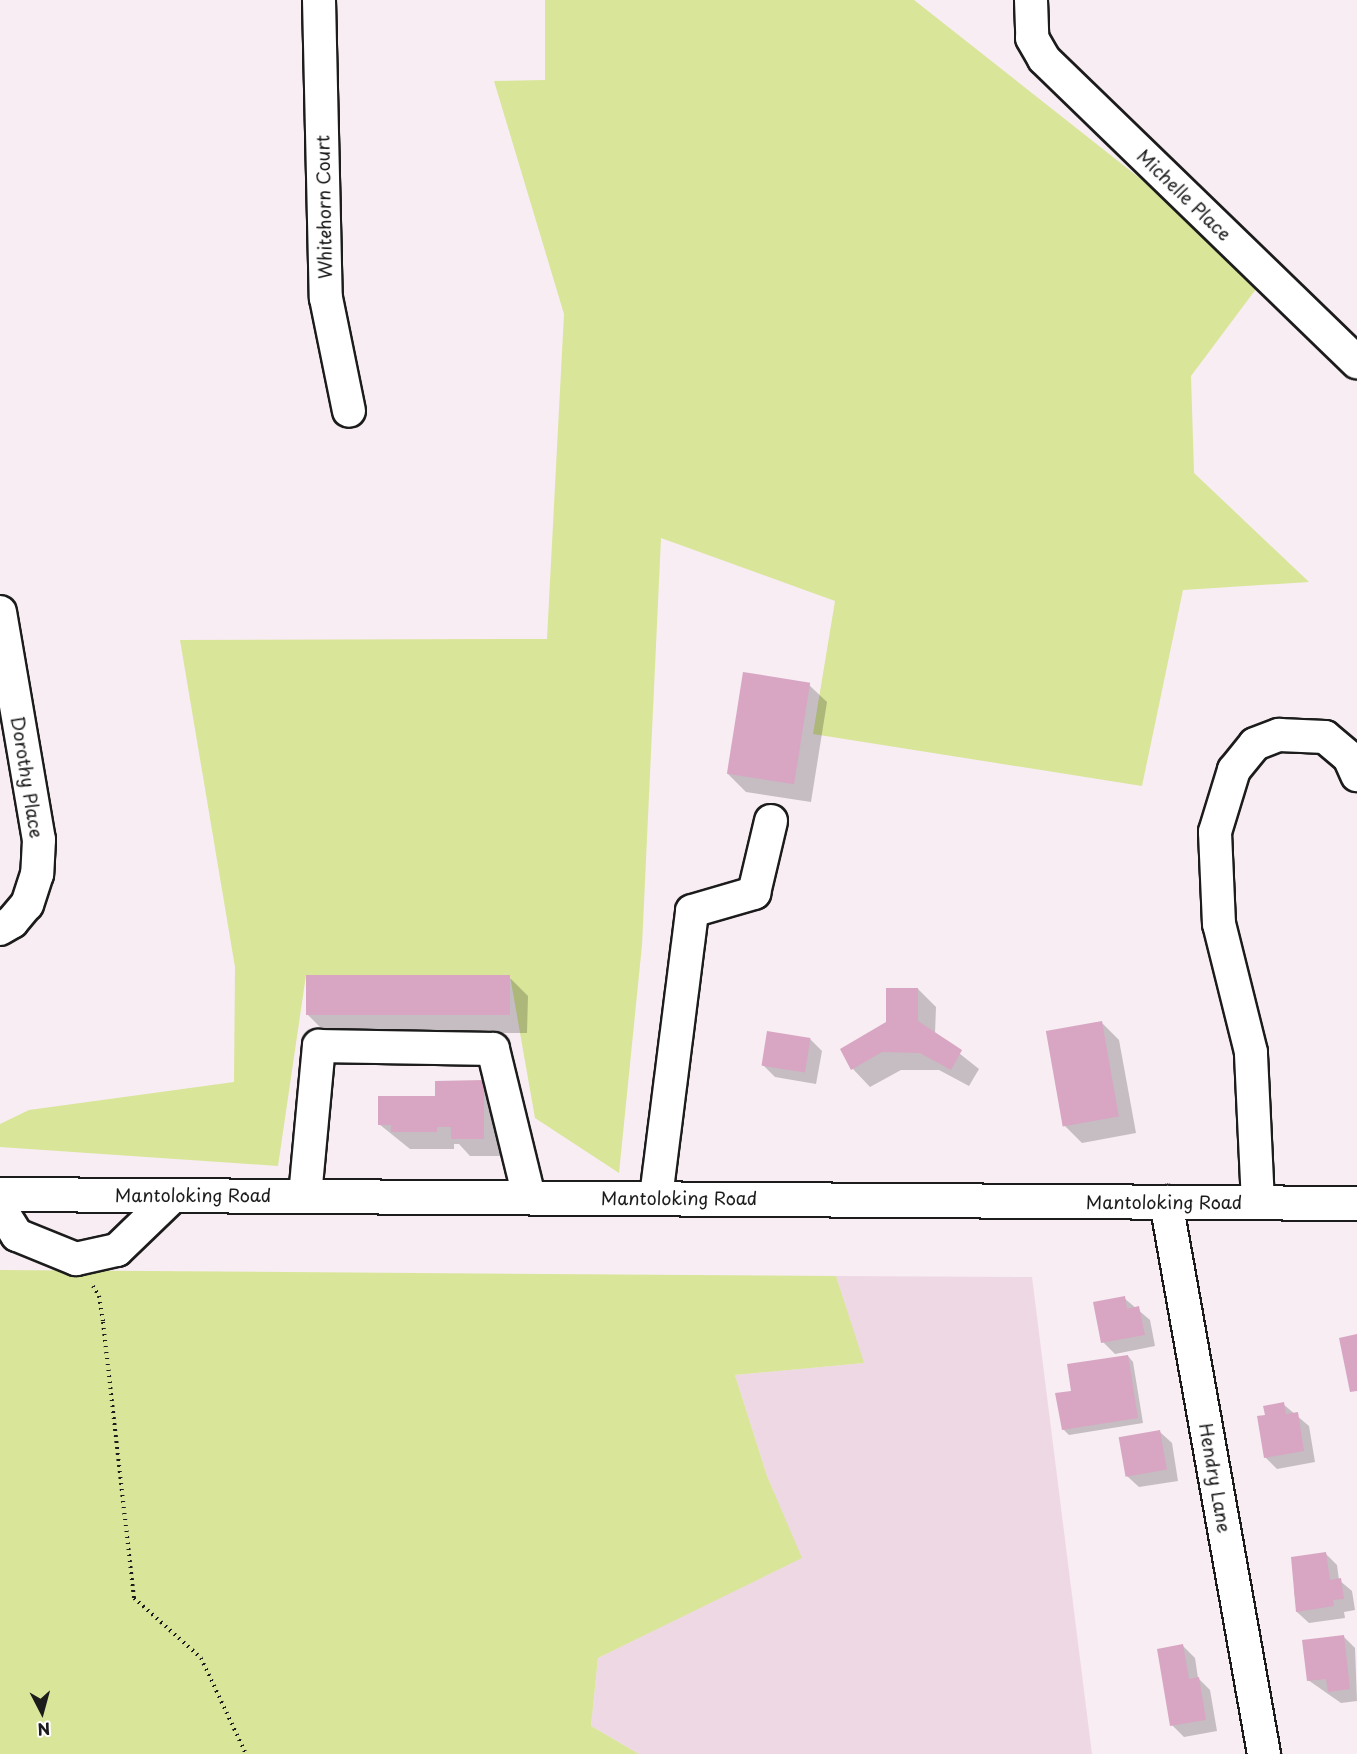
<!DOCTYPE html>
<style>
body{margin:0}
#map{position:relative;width:1357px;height:1754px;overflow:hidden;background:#f7edf3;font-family:"Playpen Sans",sans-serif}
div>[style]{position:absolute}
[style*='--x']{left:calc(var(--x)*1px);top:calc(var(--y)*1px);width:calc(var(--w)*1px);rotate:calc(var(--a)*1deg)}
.built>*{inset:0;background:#eed8e4}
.green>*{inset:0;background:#d9e598}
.shadow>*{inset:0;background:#0003}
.building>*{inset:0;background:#d8a6c2;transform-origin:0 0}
.path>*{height:4px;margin-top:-2px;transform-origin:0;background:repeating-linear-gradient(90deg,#1c1c1c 0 1.5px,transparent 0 6px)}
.roads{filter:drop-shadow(2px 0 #1c1c1c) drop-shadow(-2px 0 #1c1c1c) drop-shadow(0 2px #1c1c1c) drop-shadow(0 -2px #1c1c1c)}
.minor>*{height:32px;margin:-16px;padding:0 16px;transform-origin:16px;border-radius:16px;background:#fff}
.major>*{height:33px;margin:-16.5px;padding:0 16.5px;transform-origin:16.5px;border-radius:16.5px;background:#fff}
span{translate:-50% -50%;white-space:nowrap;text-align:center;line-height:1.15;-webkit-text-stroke:5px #fff;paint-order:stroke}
.street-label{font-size:18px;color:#1c1c1c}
.north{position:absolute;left:12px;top:1682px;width:60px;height:60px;-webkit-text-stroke:4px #fff;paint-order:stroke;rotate:174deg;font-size:16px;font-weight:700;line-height:24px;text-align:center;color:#1c1c1c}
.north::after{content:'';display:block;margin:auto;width:21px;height:27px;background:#1c1c1c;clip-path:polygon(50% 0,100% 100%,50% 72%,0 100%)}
</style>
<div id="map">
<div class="built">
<i style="clip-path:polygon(836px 1276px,1032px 1277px,1092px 1754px,639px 1754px,591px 1726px,598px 1658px,801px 1558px,767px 1476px,735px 1375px,863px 1363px)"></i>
</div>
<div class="green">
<i style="clip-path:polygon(545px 0,914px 0,1265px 277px,1191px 376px,1194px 473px,1309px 582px,1183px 590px,1142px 786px,813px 734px,835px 601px,661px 538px,642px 945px,619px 1173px,535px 1118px,510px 976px,306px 975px,278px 1166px,0 1147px,0 1124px,29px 1110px,234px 1082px,235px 967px,180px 640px,547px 639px,564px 314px,494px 81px,545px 80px)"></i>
<i style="clip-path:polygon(0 1270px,836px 1276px,864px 1363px,735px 1375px,767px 1476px,802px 1558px,598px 1658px,591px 1726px,639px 1754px,0 1754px)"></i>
</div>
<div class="shadow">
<i style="clip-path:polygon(809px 685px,827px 702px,811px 802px,746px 792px,728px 774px)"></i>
<i style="clip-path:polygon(510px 978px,528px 996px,527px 1033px,325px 1032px,307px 1014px)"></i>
<i style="clip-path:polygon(918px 989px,936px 1007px,935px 1034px,979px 1069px,969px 1086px,939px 1070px,901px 1070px,870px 1087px,853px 1069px)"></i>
<i style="clip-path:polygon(1101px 1022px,1119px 1040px,1136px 1133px,1082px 1143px,1064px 1125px)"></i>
<i style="clip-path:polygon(810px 1039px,822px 1051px,816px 1084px,775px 1077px,763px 1065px)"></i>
<i style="clip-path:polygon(483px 1082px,501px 1099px,501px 1156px,470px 1156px,459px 1144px,454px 1144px,454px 1149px,410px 1149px,379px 1124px)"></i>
<i style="clip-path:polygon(1124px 1298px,1150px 1320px,1155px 1346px,1115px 1354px,1103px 1342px)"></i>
<i style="clip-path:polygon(1128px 1356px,1133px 1362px,1143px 1423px,1069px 1435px,1063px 1429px,1073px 1392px)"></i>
<i style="clip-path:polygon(1283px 1404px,1309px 1426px,1315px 1462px,1277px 1469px,1265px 1457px,1266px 1417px)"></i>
<i style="clip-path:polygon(1160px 1432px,1172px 1443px,1178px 1481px,1139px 1487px,1127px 1476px)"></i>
<i style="clip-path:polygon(1325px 1553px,1337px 1565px,1339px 1580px,1352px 1591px,1355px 1610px,1344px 1612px,1345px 1618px,1309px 1623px,1297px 1612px,1294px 1591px)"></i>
<i style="clip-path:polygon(1343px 1636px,1355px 1648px,1357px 1701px,1341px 1703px,1308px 1680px)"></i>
<i style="clip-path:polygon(1183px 1646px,1195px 1658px,1198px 1678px,1210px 1690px,1217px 1731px,1184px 1737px,1172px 1725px)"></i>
</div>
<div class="building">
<i style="left:743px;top:672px;width:68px;height:103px;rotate:9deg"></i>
<i style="left:306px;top:975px;width:204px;height:40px"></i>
<i style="clip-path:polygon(886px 988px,918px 988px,918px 1021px,962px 1050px,951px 1070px,920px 1053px,882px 1052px,851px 1070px,840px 1049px,886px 1022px)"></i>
<i style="left:1102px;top:1021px;width:97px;height:57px;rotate:80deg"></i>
<i style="left:767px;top:1031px;width:44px;height:35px;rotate:9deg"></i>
<i style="clip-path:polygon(484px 1080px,484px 1139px,451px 1139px,451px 1127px,437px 1127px,437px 1132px,391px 1132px,391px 1125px,378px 1125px,378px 1096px,435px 1096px,435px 1081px)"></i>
<i style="clip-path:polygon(1125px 1296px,1127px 1309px,1139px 1306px,1145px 1335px,1101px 1343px,1093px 1302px)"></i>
<i style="clip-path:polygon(1357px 1334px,1357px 1391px,1350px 1392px,1339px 1338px)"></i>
<i style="clip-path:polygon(1128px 1355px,1138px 1418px,1062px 1430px,1055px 1393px,1071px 1391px,1067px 1364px)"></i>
<i style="clip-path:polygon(1284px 1402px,1286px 1414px,1298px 1412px,1304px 1451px,1264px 1458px,1257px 1416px,1265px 1415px,1263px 1406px)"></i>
<i style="left:1160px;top:1430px;width:40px;height:42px;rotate:80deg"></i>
<i style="clip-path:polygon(1326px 1552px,1330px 1580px,1341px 1578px,1344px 1599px,1333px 1600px,1334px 1606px,1296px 1612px,1291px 1557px)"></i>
<i style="clip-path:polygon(1344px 1635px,1350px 1689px,1328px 1692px,1326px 1679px,1307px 1681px,1302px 1640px)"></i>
<i style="clip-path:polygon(1183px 1644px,1189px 1679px,1199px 1677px,1206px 1720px,1170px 1726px,1157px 1649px)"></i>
</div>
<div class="path">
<i style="--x:93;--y:1286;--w:12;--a:59"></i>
<i style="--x:99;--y:1296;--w:26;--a:81"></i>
<i style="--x:103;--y:1322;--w:278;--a:83.6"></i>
<i style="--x:134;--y:1598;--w:90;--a:41.8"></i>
<i style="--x:201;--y:1658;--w:106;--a:64.9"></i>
</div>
<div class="roads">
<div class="minor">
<i style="--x:319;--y:0;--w:298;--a:88.7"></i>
<i style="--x:326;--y:298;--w:115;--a:78.5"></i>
<i style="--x:1031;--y:0;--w:38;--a:88"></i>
<i style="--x:1032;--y:38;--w:24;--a:60"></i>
<i style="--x:1044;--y:59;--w:436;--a:44.1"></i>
<i style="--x:0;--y:612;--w:231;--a:80.3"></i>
<i style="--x:39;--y:840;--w:34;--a:93"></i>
<i style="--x:37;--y:874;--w:32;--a:108"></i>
<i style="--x:27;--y:904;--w:23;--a:130"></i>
<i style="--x:12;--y:922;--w:14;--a:150"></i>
<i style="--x:305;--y:1196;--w:151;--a:-84.7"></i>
<i style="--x:319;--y:1046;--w:174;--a:1"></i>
<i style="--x:493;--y:1049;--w:152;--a:76.3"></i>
<i style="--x:656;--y:1197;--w:288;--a:-82.8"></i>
<i style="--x:692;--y:911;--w:65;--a:-16.2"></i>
<i style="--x:754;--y:893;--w:74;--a:-76.7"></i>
<i style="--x:1166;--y:1202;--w:561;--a:79.93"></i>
<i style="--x:1258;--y:1203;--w:151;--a:-92.7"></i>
<i style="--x:1251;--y:1052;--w:132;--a:-104"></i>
<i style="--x:1219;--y:924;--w:92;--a:-92.5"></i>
<i style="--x:1215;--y:832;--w:65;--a:-73"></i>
<i style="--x:1234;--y:770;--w:33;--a:-51"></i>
<i style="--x:1255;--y:744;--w:26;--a:-21"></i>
<i style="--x:1279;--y:735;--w:46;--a:2.5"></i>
<i style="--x:1325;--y:737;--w:31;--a:40"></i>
<i style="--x:1349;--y:757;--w:20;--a:66"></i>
<i style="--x:0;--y:1208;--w:32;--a:58"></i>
<i style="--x:17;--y:1235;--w:64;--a:22.1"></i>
<i style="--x:76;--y:1259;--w:42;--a:-12.4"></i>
<i style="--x:117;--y:1250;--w:79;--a:-44"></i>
</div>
<div class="major">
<i style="--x:0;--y:1194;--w:1357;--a:0.38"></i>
</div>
</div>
<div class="street-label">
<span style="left:1184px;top:195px;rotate:44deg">Michelle Place</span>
<span style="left:324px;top:207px;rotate:-91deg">Whitehorn Court</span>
<span style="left:27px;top:777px;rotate:81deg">Dorothy Place</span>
<span style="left:193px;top:1195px">Mantoloking Road</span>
<span style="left:679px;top:1198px">Mantoloking Road</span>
<span style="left:1164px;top:1202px">Mantoloking Road</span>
<span style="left:1215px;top:1478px;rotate:80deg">Hendry Lane</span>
</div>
<div class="north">N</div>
</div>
